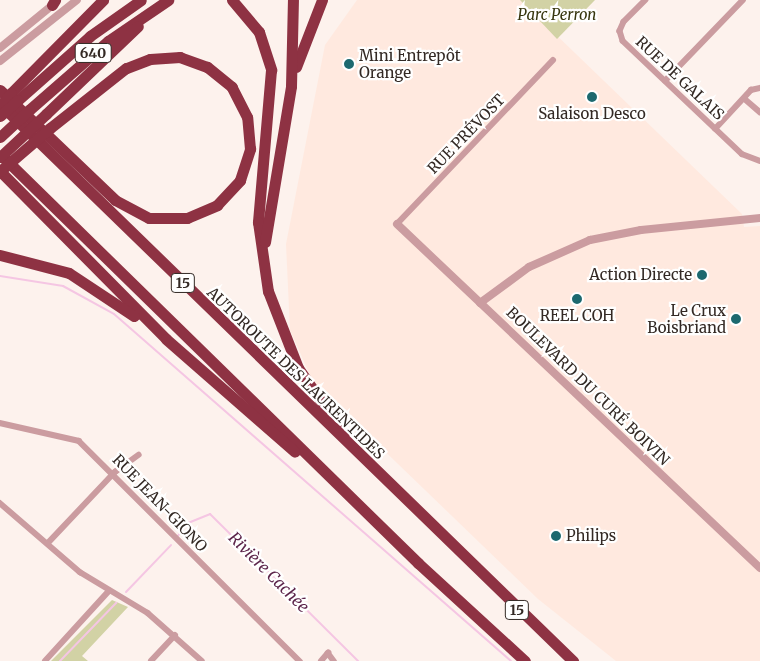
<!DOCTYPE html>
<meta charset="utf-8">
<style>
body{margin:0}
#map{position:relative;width:760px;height:661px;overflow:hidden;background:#fdf2ed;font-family:Merriweather,serif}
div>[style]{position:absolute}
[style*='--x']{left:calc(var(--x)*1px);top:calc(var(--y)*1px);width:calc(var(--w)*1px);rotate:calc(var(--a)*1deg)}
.built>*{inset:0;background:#ffe9df}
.green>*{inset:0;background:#d2d2a5}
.stream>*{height:2px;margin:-1px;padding:0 1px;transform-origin:1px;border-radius:1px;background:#f5c6e3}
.minor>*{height:5.5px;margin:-2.75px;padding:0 2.75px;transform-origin:2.75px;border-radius:2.75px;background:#cb9ca0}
.tertiary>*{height:8px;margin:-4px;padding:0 4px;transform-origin:4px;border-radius:4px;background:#cb9ca0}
.motorway>*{height:11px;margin:-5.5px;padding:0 5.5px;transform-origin:5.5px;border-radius:5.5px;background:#8e3243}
.motorway-bridge>*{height:11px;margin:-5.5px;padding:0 5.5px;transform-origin:5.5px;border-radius:5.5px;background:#8e3243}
.dots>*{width:14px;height:14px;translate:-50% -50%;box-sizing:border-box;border:2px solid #fff;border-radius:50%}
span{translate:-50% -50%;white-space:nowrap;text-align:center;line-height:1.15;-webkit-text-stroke:4.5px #fff;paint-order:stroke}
.shield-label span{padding:1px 4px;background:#fff;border:1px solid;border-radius:4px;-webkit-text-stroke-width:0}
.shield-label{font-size:14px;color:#332924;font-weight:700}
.park-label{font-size:15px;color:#36350d;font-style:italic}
.poi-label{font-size:15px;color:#332924}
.left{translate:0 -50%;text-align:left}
.right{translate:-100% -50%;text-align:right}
.street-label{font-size:15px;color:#332924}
.water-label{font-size:16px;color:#5c254b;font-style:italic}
</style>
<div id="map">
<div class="built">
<i style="clip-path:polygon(357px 0,520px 0,742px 214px,744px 227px,760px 226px,760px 661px,616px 661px,538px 599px,313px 382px,290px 330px,286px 244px,325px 45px)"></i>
</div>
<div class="green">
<i style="clip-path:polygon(520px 0,595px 0,557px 39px)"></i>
<i style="clip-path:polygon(112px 600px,128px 607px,82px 656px,88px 661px,51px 661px)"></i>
</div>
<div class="stream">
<i style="--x:0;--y:276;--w:64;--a:9"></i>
<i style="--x:63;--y:286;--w:58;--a:28.8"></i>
<i style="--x:114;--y:314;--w:527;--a:41.16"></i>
<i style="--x:177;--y:537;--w:18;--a:-52"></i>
<i style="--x:188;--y:523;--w:24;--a:-22"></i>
<i style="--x:210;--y:514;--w:209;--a:44.8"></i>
<i style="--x:126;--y:592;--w:65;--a:-46.2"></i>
<i style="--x:60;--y:661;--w:81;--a:-46"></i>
</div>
<div class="minor">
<i style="--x:646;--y:0;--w:31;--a:135"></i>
<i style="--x:624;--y:22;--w:10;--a:114"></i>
<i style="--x:620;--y:31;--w:10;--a:73"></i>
<i style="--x:623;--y:41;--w:164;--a:43.5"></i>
<i style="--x:742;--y:154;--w:19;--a:21"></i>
<i style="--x:665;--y:81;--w:112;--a:-46.1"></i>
<i style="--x:745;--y:99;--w:20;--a:41"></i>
<i style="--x:715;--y:129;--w:53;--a:-47.3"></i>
<i style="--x:751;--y:90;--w:9;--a:-13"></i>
<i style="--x:397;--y:224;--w:226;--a:-46.4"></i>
<i style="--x:0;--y:423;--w:81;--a:12.8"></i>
<i style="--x:79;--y:441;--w:312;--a:44.9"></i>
<i style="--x:0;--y:503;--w:106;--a:40.8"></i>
<i style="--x:80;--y:572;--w:79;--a:31.1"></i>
<i style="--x:148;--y:613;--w:72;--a:41.6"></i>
<i style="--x:48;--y:543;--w:98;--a:-46.7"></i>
<i style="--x:115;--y:472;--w:29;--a:-36"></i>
<i style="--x:45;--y:661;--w:95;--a:-47.6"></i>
<i style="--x:151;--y:661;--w:35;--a:-47"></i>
<i style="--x:321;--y:661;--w:11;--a:-49"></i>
<i style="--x:328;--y:653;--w:10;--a:53"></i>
</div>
<div class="tertiary">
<i style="--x:0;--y:48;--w:71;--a:-39.3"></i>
<i style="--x:0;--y:61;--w:98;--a:-38.4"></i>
<i style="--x:397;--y:224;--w:500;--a:43.46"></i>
<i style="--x:480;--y:303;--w:61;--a:-36.3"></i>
<i style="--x:529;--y:267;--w:67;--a:-23.9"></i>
<i style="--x:590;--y:240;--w:52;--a:-11.1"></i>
<i style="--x:641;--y:230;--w:120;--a:-5.8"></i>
</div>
<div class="motorway">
<i style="--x:232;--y:0;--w:42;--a:49.8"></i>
<i style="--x:259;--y:32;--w:40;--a:72"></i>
<i style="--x:271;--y:70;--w:153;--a:94.9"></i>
<i style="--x:258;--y:222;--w:70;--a:81.8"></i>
<i style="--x:268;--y:291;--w:83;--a:68.7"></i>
<i style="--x:298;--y:368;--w:80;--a:55.1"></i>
<i style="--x:52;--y:5;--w:6;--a:-59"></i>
<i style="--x:296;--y:67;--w:72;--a:-68.8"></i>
<i style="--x:0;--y:90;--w:159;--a:43.7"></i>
<i style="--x:115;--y:200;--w:38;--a:28"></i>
<i style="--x:149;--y:218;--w:38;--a:0"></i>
<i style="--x:187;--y:218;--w:33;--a:-23"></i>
<i style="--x:217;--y:205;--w:34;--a:-47"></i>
<i style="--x:240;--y:180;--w:33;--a:-72"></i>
<i style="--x:250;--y:149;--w:32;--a:-95"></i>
<i style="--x:247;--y:117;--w:34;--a:-117"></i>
<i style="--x:232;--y:87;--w:32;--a:-141"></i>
<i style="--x:207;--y:67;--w:29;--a:-160"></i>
<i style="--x:180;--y:57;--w:30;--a:176"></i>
<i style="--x:150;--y:59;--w:26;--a:159"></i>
<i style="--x:126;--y:68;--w:97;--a:141.7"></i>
<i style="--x:11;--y:93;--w:131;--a:-45.3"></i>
<i style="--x:18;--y:100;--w:96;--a:-41.6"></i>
<i style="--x:90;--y:36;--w:62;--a:-35.2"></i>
<i style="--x:1;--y:105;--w:798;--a:44.19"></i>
<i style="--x:29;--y:110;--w:105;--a:-41.1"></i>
<i style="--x:108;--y:41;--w:73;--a:-34.3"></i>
<i style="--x:46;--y:114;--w:127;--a:-43.7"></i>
<i style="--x:3;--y:157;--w:581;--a:44.37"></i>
<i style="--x:418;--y:563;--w:145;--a:42.5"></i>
<i style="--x:0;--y:171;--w:236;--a:45.3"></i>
<i style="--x:166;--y:339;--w:171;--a:41.2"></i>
<i style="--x:265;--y:242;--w:158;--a:-80.5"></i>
<i style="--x:291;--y:86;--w:86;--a:-88.7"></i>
<i style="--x:0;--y:255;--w:71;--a:14.6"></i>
<i style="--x:69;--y:273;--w:78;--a:33.5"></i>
</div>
<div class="motorway-bridge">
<i style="--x:0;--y:106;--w:17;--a:-50"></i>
<i style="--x:0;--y:116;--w:24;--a:-42"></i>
<i style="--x:0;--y:137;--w:40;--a:-43"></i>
<i style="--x:0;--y:157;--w:63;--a:-43.1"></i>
<i style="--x:0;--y:171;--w:66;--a:-40.7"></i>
</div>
<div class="dots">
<i style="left:349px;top:64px;background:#1d696f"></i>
<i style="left:592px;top:97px;background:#1d696f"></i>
<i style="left:702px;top:275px;background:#1d696f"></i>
<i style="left:577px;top:299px;background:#1d696f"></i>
<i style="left:736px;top:319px;background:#1d696f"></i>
<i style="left:556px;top:536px;background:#1d696f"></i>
</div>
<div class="shield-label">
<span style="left:93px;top:53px">640</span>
<span style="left:183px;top:283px">15</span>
<span style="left:517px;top:610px">15</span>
</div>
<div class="park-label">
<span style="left:557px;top:15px">Parc Perron</span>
</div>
<div class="poi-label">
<span class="left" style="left:359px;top:64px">Mini Entrepôt<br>Orange</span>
<span style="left:592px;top:114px">Salaison Desco</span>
<span class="right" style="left:692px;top:275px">Action Directe</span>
<span class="right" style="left:726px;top:319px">Le Crux<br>Boisbriand</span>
<span style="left:577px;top:316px">REEL COH</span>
<span class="left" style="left:566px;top:536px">Philips</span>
</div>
<div class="street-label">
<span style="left:680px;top:78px;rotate:43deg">RUE DE GALAIS</span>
<span style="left:466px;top:134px;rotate:-46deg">RUE PRÉVOST</span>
<span style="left:296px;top:373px;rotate:44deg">AUTOROUTE DES LAURENTIDES</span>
<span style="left:588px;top:386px;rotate:44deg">BOULEVARD DU CURÉ BOIVIN</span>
<span style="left:160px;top:503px;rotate:46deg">RUE JEAN-GIONO</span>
</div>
<div class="water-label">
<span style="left:269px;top:572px;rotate:45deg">Rivière Cachée</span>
</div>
</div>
